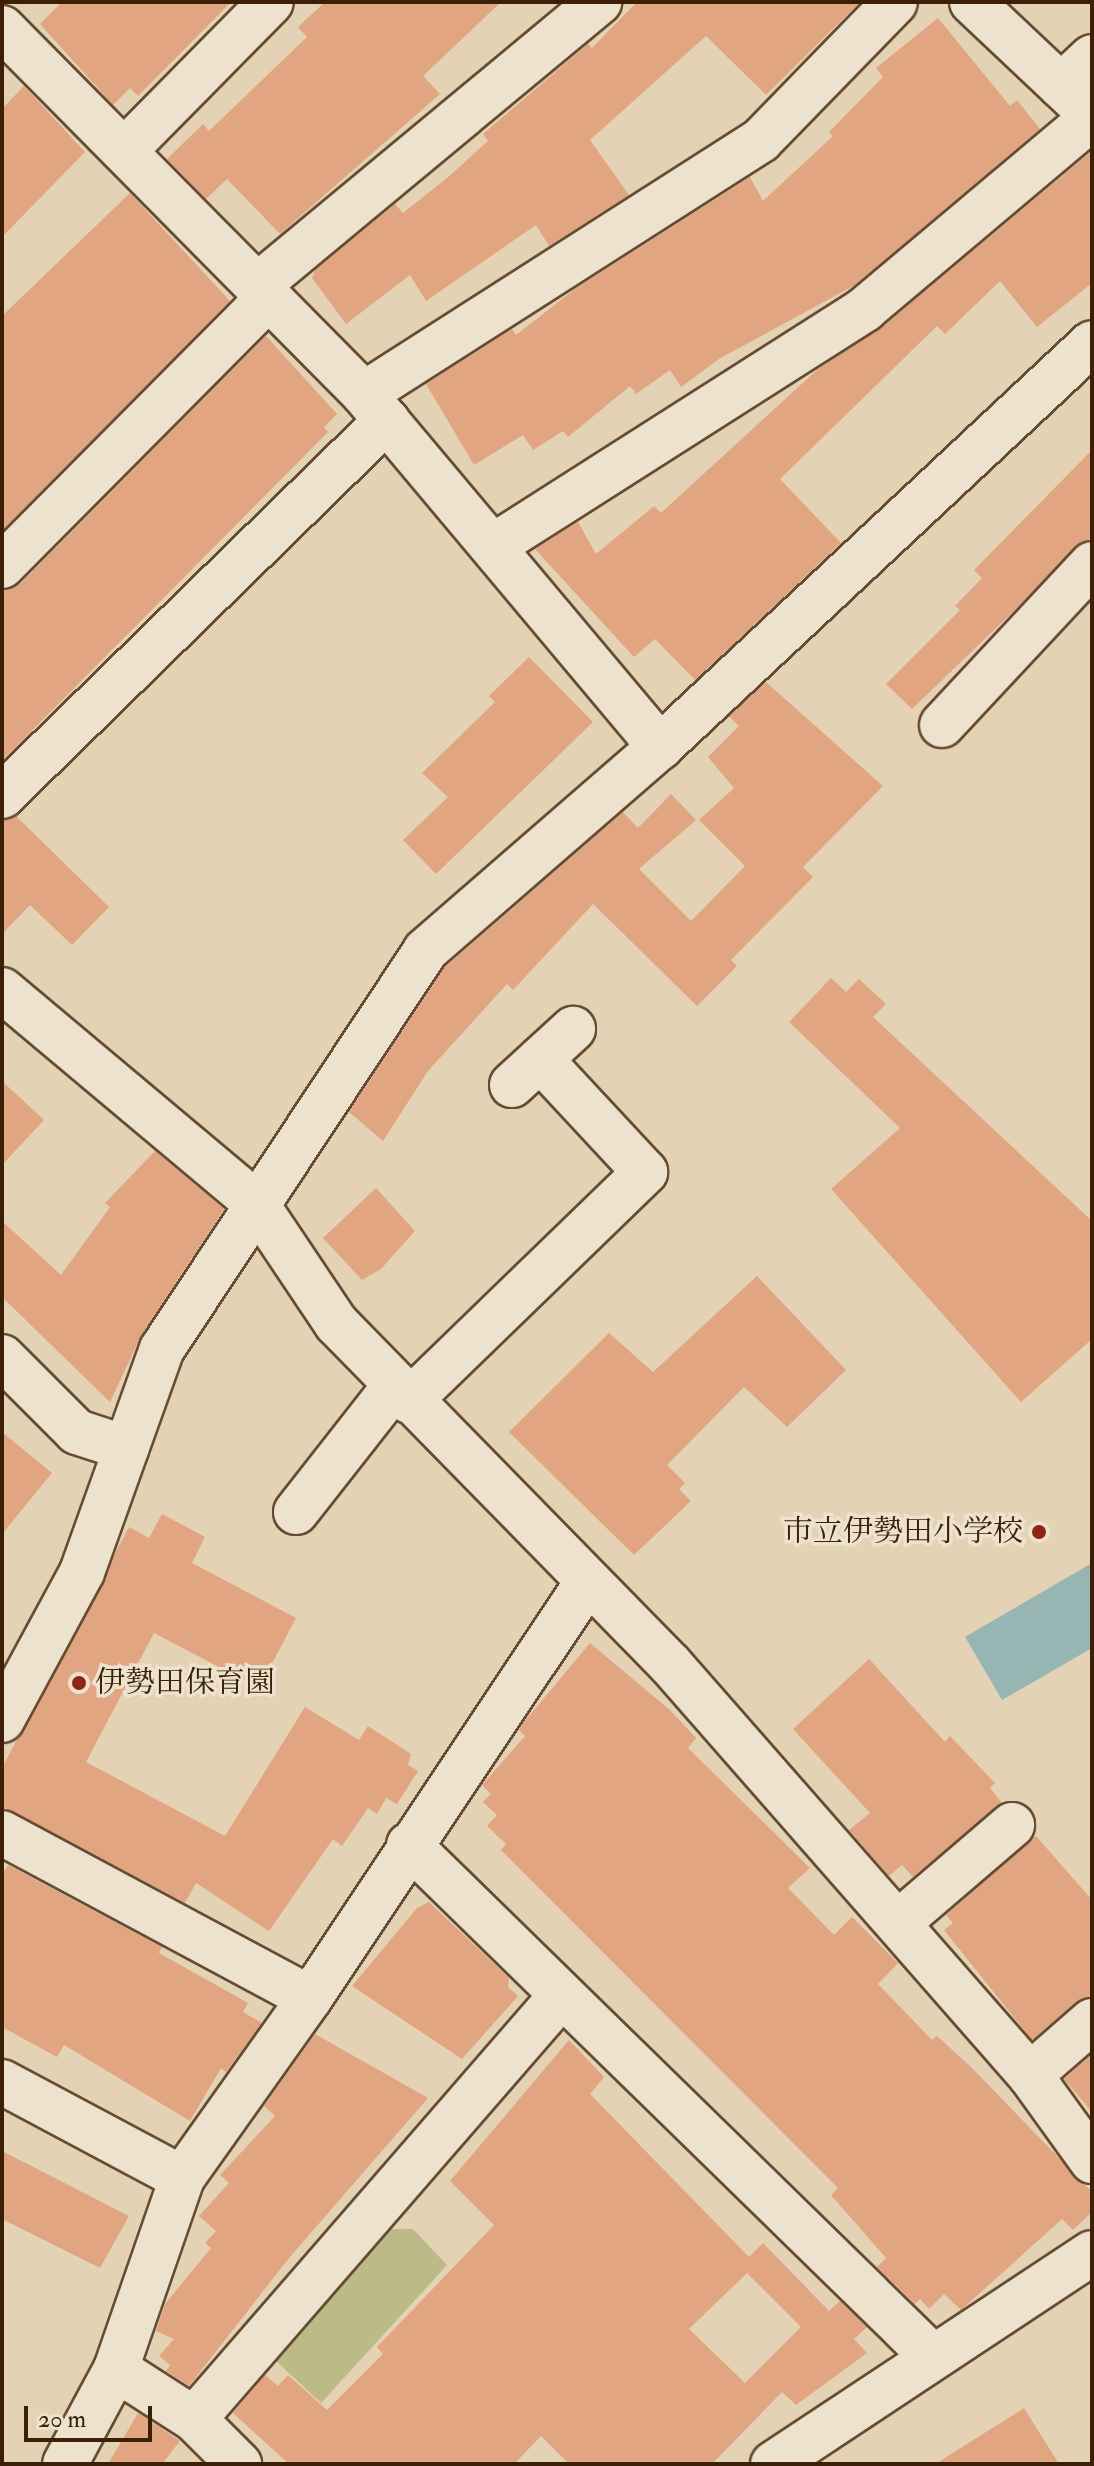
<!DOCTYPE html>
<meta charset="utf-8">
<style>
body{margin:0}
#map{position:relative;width:1094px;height:2466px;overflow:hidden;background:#e4d2b4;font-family:"IM FELL Double Pica","Noto Serif JP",serif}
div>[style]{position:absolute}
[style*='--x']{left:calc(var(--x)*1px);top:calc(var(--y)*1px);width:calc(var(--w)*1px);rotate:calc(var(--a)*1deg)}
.green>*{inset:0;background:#bcba87}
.water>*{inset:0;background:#97b6b3}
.building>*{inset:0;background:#e1a581}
.roads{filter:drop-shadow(2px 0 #654c32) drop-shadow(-2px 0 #654c32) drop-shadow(0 2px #654c32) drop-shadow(0 -2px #654c32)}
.minor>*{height:44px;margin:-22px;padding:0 22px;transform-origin:22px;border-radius:22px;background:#ede2ce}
.dots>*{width:22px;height:22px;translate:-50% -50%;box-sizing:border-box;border:4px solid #ede2ce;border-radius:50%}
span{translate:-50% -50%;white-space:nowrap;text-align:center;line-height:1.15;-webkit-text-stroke:7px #ede2ce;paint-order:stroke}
.poi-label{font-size:30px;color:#3b2007}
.right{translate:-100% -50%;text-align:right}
.left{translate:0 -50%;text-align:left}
.frame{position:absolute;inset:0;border:4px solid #3b2007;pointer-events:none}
.scale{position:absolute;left:24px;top:2406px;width:128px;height:36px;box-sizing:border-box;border:4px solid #3b2007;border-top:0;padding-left:10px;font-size:24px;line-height:28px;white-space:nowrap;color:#3b2007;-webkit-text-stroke:6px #ede2ce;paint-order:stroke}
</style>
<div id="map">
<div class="green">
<i style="clip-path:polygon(386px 2229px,413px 2229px,447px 2265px,321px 2403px,275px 2360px)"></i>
</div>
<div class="water">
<i style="clip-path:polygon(1092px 1563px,1092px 1648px,1002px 1700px,965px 1637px)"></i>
</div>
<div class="building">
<i style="clip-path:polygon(62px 2px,231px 2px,138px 96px,130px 88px,113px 105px,40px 24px)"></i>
<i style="clip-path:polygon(325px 2px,501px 2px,423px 76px,440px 94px,280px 234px,227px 179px,206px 199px,167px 159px,203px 124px,209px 131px,307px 37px,298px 27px)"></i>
<i style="clip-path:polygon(637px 2px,860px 2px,766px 95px,706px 36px,590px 140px,629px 195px,549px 246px,536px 225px,426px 301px,410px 275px,346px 324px,312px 278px,315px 270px,395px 204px,403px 213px,447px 178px,488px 141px,483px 134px,588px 44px,592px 48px)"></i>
<i style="clip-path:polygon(938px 18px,1010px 106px,1017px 100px,1040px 129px,855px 285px,719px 359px,681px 387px,670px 370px,636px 394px,630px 386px,568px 437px,563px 431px,533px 450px,523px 435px,474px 465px,426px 384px,512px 329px,516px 335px,575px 289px,750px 177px,763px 201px,833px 136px,829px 132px,883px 77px,876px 68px)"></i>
<i style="clip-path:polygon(24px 86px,85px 152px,2px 237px,2px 109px)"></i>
<i style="clip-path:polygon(1092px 151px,1092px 283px,1037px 327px,1000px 281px,945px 334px,937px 326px,780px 479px,841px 543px,695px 680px,655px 639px,634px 657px,535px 549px,578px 522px,596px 554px,654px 506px,661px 513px,818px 369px,881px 328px)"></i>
<i style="clip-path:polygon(130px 193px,230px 301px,2px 531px,2px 316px)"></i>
<i style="clip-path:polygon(266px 336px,337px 414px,324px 427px,328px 432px,2px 761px,2px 590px,20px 584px)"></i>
<i style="clip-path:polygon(1092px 450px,1092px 536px,912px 709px,886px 684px,960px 610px,955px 606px,982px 578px,974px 570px)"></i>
<i style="clip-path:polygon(529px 657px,593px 722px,436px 874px,403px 840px,448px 797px,422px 773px,495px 702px,489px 696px)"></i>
<i style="clip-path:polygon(766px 682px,883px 786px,803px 867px,813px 877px,731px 960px,737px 966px,697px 1006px,593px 904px,513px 990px,507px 984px,428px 1071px,383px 1141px,349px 1112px,444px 968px,623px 812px,638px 828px,671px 794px,696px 820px,639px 869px,691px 921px,745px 866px,699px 820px,734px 788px,708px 757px,739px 726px,729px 716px)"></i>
<i style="clip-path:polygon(16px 816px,109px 907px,72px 945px,30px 905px,2px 934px,2px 820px)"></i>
<i style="clip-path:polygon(831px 978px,846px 992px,859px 979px,886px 1004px,873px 1017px,1092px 1221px,1092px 1339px,1021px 1402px,831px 1189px,900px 1128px,789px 1022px)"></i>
<i style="clip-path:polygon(2px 1081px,44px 1120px,2px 1165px)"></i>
<i style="clip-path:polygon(155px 1151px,224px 1209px,141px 1336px,110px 1402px,2px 1297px,2px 1221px,61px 1275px,110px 1207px,105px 1203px)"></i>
<i style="clip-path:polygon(376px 1188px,415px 1231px,381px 1269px,362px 1280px,323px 1238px)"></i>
<i style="clip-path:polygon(757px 1276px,846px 1370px,787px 1427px,744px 1387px,667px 1465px,685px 1483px,679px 1489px,691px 1501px,634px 1555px,509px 1432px,609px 1333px,653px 1372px)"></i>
<i style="clip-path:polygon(2px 1432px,52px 1473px,2px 1534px)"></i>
<i style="clip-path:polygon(162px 1514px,205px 1537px,192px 1563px,296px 1618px,259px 1688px,154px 1633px,86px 1762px,225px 1836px,305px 1707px,359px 1740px,368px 1726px,411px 1754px,408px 1765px,418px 1771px,397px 1804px,386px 1798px,377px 1814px,368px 1808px,342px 1846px,333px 1839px,269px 1931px,196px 1883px,185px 1903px,2px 1806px,2px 1768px,129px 1527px,149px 1538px)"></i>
<i style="clip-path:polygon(590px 1643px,671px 1711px,696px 1738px,688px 1748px,810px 1868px,788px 1888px,834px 1935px,852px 1917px,898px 1963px,878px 1984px,932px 2040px,937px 2036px,972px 2068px,1092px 2192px,1092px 2212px,1073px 2230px,1062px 2219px,961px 2310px,944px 2294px,929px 2309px,920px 2299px,915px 2304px,877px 2267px,886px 2258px,831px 2195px,838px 2188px,501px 1850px,506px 1844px,487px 1826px,497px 1815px,483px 1802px,491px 1794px,482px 1785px,525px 1736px,519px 1730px,524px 1722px)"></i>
<i style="clip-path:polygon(869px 1659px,945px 1742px,950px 1736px,995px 1783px,990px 1788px,1002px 1803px,913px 1877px,902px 1865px,889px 1876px,849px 1830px,870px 1813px,793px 1729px)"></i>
<i style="clip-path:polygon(1036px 1836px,1092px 1900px,1092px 1997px,1076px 2002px,1032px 2040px,944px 1930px,953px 1923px,946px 1915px)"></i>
<i style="clip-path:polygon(8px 1865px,162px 1947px,159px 1953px,248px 2003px,243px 2012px,262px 2023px,226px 2072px,221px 2068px,190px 2121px,64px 2045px,57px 2057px,2px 2027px,2px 1876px)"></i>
<i style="clip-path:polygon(429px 1902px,509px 1978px,508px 1987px,518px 1996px,462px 2059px,352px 1986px,417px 1908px)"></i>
<i style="clip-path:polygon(315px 2034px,428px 2098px,289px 2258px,189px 2386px,166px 2371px,170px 2365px,159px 2356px,174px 2339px,156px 2331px,165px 2304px,211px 2248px,205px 2243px,216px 2231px,199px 2216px,229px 2183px,220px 2175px,275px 2116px,264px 2106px)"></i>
<i style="clip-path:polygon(evenodd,569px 2040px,604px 2077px,590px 2094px,749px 2257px,763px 2243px,829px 2311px,840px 2301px,867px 2327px,854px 2339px,867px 2353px,796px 2405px,782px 2392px,712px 2464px,569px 2464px,541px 2436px,514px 2464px,289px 2464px,233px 2413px,265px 2375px,278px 2386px,288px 2375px,327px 2410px,383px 2354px,377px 2347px,494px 2225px,450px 2181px,569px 2040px,747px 2273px,801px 2327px,745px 2383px,689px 2329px,747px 2273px)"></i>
<i style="clip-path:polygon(1092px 2054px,1092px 2112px,1064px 2079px)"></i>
<i style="clip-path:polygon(2px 2151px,129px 2216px,100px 2268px,2px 2219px)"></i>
<i style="clip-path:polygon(1024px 2408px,1059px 2464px,935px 2464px,1010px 2417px)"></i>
<i style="clip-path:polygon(138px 2413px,180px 2441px,162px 2464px,108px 2464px)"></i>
</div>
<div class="roads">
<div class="minor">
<i style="--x:972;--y:2;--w:165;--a:43.3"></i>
<i style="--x:2;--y:28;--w:515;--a:45.31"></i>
<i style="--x:364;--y:394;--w:461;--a:50"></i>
<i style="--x:1061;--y:86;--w:42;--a:-43.1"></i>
<i style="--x:124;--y:151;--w:209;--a:-45.4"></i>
<i style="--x:257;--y:286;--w:445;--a:-39.7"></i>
<i style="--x:364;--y:394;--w:471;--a:-32.6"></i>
<i style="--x:761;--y:140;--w:192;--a:-45.8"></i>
<i style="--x:495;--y:545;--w:439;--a:-32.5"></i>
<i style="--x:865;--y:309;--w:297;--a:-40.1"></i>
<i style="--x:2;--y:566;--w:379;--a:-45.2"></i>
<i style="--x:942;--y:725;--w:220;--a:-47"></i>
<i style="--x:2;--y:796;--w:538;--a:-44.32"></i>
<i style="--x:2;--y:990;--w:330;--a:40"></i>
<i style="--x:255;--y:1202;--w:146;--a:56.2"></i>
<i style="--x:336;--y:1323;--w:477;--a:45.6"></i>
<i style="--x:670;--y:1664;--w:546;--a:48.78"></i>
<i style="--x:1030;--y:2075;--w:106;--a:54.2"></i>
<i style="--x:512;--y:1085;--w:83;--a:-42.6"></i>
<i style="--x:2;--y:1357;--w:106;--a:45"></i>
<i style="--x:77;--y:1432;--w:52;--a:18.1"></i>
<i style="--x:409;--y:1401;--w:329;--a:-44.1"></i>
<i style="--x:645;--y:1172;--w:154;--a:-132.9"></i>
<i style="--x:296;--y:1512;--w:159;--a:-51.9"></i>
<i style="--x:2;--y:1720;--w:168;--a:-61.6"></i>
<i style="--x:82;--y:1572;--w:237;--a:-70.3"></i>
<i style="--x:162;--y:1349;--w:477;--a:-56.5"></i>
<i style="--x:425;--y:951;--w:311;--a:-41"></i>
<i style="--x:660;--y:747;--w:591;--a:-43.08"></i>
<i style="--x:2;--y:1833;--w:349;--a:28.2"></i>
<i style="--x:409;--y:1845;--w:731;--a:44.34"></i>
<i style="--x:899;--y:1922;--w:149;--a:-40.6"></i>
<i style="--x:1030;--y:2075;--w:82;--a:-41.1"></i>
<i style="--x:2;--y:2082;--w:204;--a:28.1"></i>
<i style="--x:116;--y:2369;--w:93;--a:32.7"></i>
<i style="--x:194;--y:2419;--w:64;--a:45"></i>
<i style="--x:194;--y:2419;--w:560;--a:-49.05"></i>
<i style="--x:65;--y:2464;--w:108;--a:-61.8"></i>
<i style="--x:116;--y:2369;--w:202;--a:-70.9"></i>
<i style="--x:182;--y:2178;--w:221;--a:-54.6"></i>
<i style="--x:310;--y:1998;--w:500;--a:-56.3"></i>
<i style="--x:773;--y:2464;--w:382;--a:-33.5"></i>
</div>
</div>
<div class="dots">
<i style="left:1039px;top:1532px;background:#8f2418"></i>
<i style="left:79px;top:1683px;background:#8f2418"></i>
</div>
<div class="poi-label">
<span class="right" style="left:1023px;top:1532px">市立伊勢田小学校</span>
<span class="left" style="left:95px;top:1683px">伊勢田保育園</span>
</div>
<div class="frame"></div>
<div class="scale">20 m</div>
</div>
